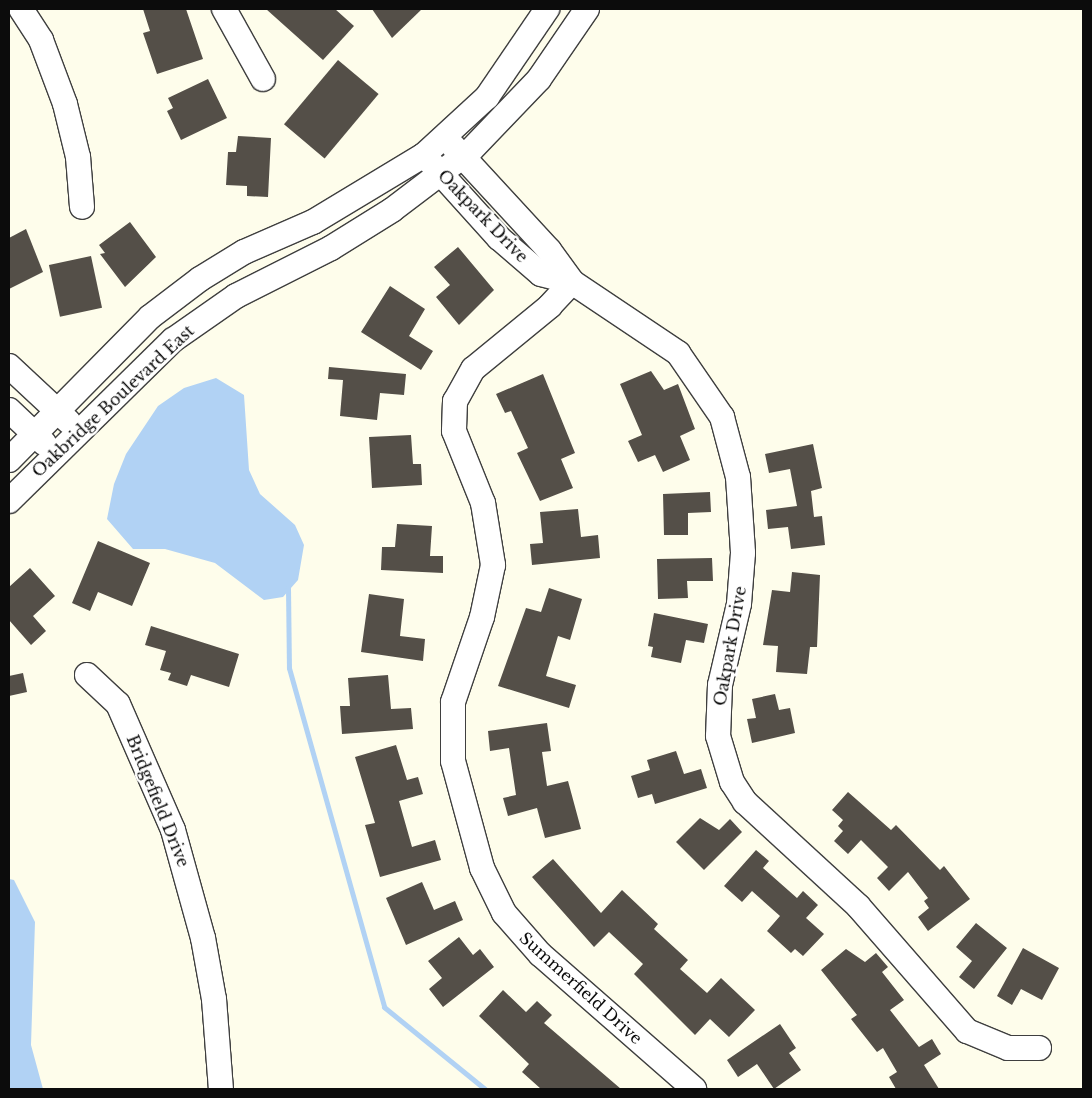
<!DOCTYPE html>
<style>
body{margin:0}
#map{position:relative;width:1092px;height:1098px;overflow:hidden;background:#fefdeb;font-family:"Libre Baskerville",serif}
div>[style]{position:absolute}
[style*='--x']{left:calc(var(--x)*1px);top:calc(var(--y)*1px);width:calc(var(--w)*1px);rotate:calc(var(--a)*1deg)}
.water>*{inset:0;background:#b1d2f4}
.stream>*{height:5px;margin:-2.5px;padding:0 2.5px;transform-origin:2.5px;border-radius:2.5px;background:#b1d2f4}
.building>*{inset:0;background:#544f48;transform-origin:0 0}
.roads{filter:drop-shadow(1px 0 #3f3f3f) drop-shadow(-1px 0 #3f3f3f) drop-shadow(0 1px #3f3f3f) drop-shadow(0 -1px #3f3f3f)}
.minor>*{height:24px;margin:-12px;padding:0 12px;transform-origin:12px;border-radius:12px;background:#fff}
span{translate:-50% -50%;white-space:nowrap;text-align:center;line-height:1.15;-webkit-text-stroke:5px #fff;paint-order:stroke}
.street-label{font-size:16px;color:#0c0c0c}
.frame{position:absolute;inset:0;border:10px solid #0c0c0c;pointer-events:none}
</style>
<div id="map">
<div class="water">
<i style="clip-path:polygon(216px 378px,244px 395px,249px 470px,260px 494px,295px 525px,304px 545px,298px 580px,283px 597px,264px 600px,215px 563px,165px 549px,133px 549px,107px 519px,114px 484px,126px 454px,158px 406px,184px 388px)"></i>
<i style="clip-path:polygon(9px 879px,14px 880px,35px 922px,31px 1045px,43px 1089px,9px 1089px)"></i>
</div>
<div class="stream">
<i style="--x:288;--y:588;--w:80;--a:89.3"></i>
<i style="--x:289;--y:668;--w:352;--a:74.3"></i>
<i style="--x:384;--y:1007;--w:130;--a:39.1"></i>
</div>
<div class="building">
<i style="clip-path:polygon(143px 9px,186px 9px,203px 59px,157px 74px,143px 33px,150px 31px)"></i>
<i style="clip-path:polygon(266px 9px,335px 9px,354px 26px,323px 60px)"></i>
<i style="clip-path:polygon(372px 9px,422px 9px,392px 38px)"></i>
<i style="left:338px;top:60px;width:53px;height:84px;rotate:40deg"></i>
<i style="clip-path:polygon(208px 79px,227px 118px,181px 140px,167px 111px,173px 108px,168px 98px)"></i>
<i style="clip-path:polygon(238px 136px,271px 138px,268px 197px,247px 196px,247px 186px,226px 185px,228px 152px,236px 152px)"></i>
<i style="clip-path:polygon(130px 222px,156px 257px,125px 287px,100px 254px,105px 253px,99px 245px)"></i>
<i style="clip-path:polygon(26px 229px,43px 272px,9px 289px,9px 238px)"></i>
<i style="clip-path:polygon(458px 247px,494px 290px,459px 325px,436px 297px,450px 285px,434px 267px)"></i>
<i style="left:91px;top:256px;width:53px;height:43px;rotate:78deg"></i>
<i style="clip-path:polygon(390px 286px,425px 309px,409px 336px,433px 351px,421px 370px,361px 332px)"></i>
<i style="clip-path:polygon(329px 367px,406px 374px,404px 395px,380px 393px,377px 420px,340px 416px,343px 380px,328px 379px)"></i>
<i style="clip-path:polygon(651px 371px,664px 390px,678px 384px,695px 429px,680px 436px,690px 460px,663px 472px,655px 455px,638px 462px,628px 441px,642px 435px,620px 384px)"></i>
<i style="clip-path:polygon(543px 374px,575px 453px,561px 459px,573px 488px,540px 501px,517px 453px,528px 448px,511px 411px,505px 413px,496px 394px)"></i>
<i style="clip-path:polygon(411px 435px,413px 464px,421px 464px,422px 485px,372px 488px,369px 437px)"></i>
<i style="clip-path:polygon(813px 444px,822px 488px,811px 491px,814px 517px,822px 516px,825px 545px,791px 549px,788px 527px,768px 529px,766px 510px,797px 506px,790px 469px,769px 473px,765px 454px)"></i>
<i style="clip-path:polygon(710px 492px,711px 512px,688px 513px,688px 535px,664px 535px,663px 494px)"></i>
<i style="clip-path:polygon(578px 509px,581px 537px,598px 535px,600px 558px,532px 565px,530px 544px,543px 543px,540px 512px)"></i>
<i style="clip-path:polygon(397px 524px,432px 526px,430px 556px,443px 556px,443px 573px,381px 570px,382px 547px,395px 547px)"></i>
<i style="clip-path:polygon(98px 541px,150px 563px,132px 606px,98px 592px,90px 611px,72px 603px)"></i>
<i style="clip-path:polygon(712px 558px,713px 581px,687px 581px,688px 598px,658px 599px,657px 559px)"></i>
<i style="clip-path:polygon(30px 568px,55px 596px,33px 616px,46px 631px,31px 645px,9px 620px,9px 587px)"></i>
<i style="clip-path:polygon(792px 572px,820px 575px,817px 647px,810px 647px,807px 674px,776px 672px,778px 646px,763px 645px,772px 590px,790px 592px)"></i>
<i style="clip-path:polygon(549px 588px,582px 599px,570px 640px,558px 636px,546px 676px,576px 685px,569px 708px,498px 686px,526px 608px,541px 612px)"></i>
<i style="clip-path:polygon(369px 594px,404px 599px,400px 636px,425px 639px,423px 661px,361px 652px)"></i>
<i style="clip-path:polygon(654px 613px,708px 624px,704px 643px,686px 640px,681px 663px,651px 657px,653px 647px,648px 646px)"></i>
<i style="clip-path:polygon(151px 626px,239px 654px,229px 687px,191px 675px,187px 686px,168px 680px,171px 673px,160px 670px,166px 651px,145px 645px)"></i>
<i style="clip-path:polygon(23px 673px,27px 692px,9px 696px,9px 676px)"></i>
<i style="clip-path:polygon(388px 675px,391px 709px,411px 708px,413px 729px,342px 734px,340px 706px,350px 706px,348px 678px)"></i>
<i style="clip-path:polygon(775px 694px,779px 710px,790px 708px,795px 733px,752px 743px,747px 719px,756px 718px,752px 699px)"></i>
<i style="clip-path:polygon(547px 723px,551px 751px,542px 752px,547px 786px,568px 781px,581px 829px,545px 838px,537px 808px,508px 816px,503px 798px,516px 795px,509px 748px,490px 751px,488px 731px)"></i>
<i style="clip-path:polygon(396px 745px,407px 780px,418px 777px,423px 794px,399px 801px,412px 847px,435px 840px,441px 860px,380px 877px,365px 825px,375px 823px,355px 757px)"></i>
<i style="clip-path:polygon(676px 751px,684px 774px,701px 769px,707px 788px,655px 804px,652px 794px,638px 798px,631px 776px,650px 770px,647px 760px)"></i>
<i style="clip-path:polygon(848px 792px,891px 830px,896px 825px,940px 870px,944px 866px,970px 899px,928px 931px,918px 917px,929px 908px,924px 901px,928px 898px,908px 872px,889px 891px,877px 878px,888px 867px,861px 840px,848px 854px,834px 841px,843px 831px,838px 826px,843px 820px,832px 810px)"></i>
<i style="clip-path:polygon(700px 818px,719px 830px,730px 819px,742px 832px,704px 870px,676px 842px)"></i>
<i style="clip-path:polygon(756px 850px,769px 861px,763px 868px,797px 898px,803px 891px,818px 905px,806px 918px,824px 934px,803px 956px,795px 949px,791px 953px,767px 931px,780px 916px,752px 891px,742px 902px,724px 886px)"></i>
<i style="clip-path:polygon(553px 859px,601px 913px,622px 890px,658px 924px,654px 929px,688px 960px,680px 969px,707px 993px,721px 978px,755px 1010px,729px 1037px,710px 1019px,695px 1035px,634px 974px,643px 964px,609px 932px,594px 947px,532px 877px)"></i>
<i style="clip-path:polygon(422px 882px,434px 910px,455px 901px,463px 920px,406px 945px,386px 898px)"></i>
<i style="clip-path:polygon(976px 923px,1007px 948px,974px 989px,959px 977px,972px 961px,956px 947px)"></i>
<i style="clip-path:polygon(459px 937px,473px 955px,480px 949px,494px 967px,443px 1007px,429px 989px,442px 978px,428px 961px)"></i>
<i style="clip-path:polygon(1023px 948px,1059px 968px,1042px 1000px,1021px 989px,1012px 1005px,997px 996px)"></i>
<i style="clip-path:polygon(846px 949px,865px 962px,876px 953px,888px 967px,882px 972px,904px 1000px,890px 1010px,919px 1047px,932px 1039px,941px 1054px,924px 1065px,939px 1089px,896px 1089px,889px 1077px,897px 1072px,883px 1048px,877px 1052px,851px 1019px,857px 1015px,821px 970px)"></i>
<i style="clip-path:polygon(503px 990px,526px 1012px,537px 1001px,552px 1015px,544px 1023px,621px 1089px,541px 1089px,522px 1072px,529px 1064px,479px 1016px)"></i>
<i style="clip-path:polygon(780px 1024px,796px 1048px,789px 1053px,801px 1070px,774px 1089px,757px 1064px,738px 1077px,727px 1060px)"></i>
</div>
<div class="roads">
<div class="minor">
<i style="--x:21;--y:9;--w:37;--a:57"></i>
<i style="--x:41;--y:40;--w:68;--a:69.4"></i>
<i style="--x:65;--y:104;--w:55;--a:76.2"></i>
<i style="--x:78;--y:157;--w:50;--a:85.4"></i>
<i style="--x:224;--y:9;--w:80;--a:60.9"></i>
<i style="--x:453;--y:146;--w:142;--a:47.3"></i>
<i style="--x:549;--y:250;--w:39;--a:54"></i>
<i style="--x:424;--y:155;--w:112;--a:47.9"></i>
<i style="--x:499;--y:238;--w:55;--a:40.6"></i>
<i style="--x:541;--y:274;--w:32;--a:14"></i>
<i style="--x:572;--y:282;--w:128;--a:33.8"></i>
<i style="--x:678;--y:353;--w:78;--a:55.5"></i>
<i style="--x:722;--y:417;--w:62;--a:75.1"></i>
<i style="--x:738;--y:477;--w:76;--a:86.2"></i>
<i style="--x:743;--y:553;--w:51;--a:94.5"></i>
<i style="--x:739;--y:604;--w:83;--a:103.2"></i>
<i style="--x:720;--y:685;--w:51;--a:92.2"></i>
<i style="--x:718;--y:736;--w:48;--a:73.1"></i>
<i style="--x:732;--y:782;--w:24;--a:57"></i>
<i style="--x:745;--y:802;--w:154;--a:42.6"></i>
<i style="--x:858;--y:906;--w:166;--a:48.9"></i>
<i style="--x:967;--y:1031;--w:44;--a:22.5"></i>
<i style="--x:1008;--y:1048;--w:31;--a:0"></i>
<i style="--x:572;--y:282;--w:33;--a:133"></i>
<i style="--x:550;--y:306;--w:99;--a:140.7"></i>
<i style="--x:473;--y:369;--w:37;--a:119"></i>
<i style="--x:455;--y:401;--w:30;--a:92"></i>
<i style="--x:454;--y:431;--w:78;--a:68.1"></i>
<i style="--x:483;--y:503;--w:63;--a:80.8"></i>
<i style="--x:493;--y:565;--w:53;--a:101.9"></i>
<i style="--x:482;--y:617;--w:90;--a:108.8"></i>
<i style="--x:453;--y:702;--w:59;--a:90"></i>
<i style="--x:453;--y:761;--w:111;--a:74.8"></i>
<i style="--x:482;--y:868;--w:50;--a:63.9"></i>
<i style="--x:504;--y:913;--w:55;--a:48.7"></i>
<i style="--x:540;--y:954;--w:205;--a:41.2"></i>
<i style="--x:9;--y:366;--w:81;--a:43"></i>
<i style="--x:9;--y:410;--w:48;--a:43.3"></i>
<i style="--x:9;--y:460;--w:201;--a:-45.4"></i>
<i style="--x:150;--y:317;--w:63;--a:-37.2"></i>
<i style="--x:200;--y:279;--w:52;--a:-31.5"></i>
<i style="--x:244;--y:252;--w:75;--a:-23.5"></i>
<i style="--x:313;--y:222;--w:130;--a:-31.1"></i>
<i style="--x:424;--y:155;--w:86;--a:-42.6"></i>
<i style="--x:487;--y:97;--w:107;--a:-55.7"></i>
<i style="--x:9;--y:501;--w:230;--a:-44.5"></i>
<i style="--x:173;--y:340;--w:77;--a:-34.9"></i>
<i style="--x:236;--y:296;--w:106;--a:-26.8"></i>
<i style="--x:331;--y:248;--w:72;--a:-31.9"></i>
<i style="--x:392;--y:210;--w:99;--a:-37.2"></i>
<i style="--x:471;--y:150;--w:98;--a:-46.2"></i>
<i style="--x:539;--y:79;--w:85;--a:-55.6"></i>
<i style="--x:87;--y:675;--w:42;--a:43.1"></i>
<i style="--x:118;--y:704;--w:137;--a:66.4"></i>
<i style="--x:173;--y:830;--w:112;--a:74.5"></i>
<i style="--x:203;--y:938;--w:62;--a:79.8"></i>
<i style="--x:214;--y:999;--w:90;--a:85.6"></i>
</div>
</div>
<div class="street-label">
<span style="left:483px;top:216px;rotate:46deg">Oakpark Drive</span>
<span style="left:113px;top:401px;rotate:-43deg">Oakbridge Boulevard East</span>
<span style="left:730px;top:646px;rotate:-80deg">Oakpark Drive</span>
<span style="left:158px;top:801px;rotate:68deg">Bridgefield Drive</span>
<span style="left:581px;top:988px;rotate:42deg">Summerfield Drive</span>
</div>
<div class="frame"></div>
</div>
